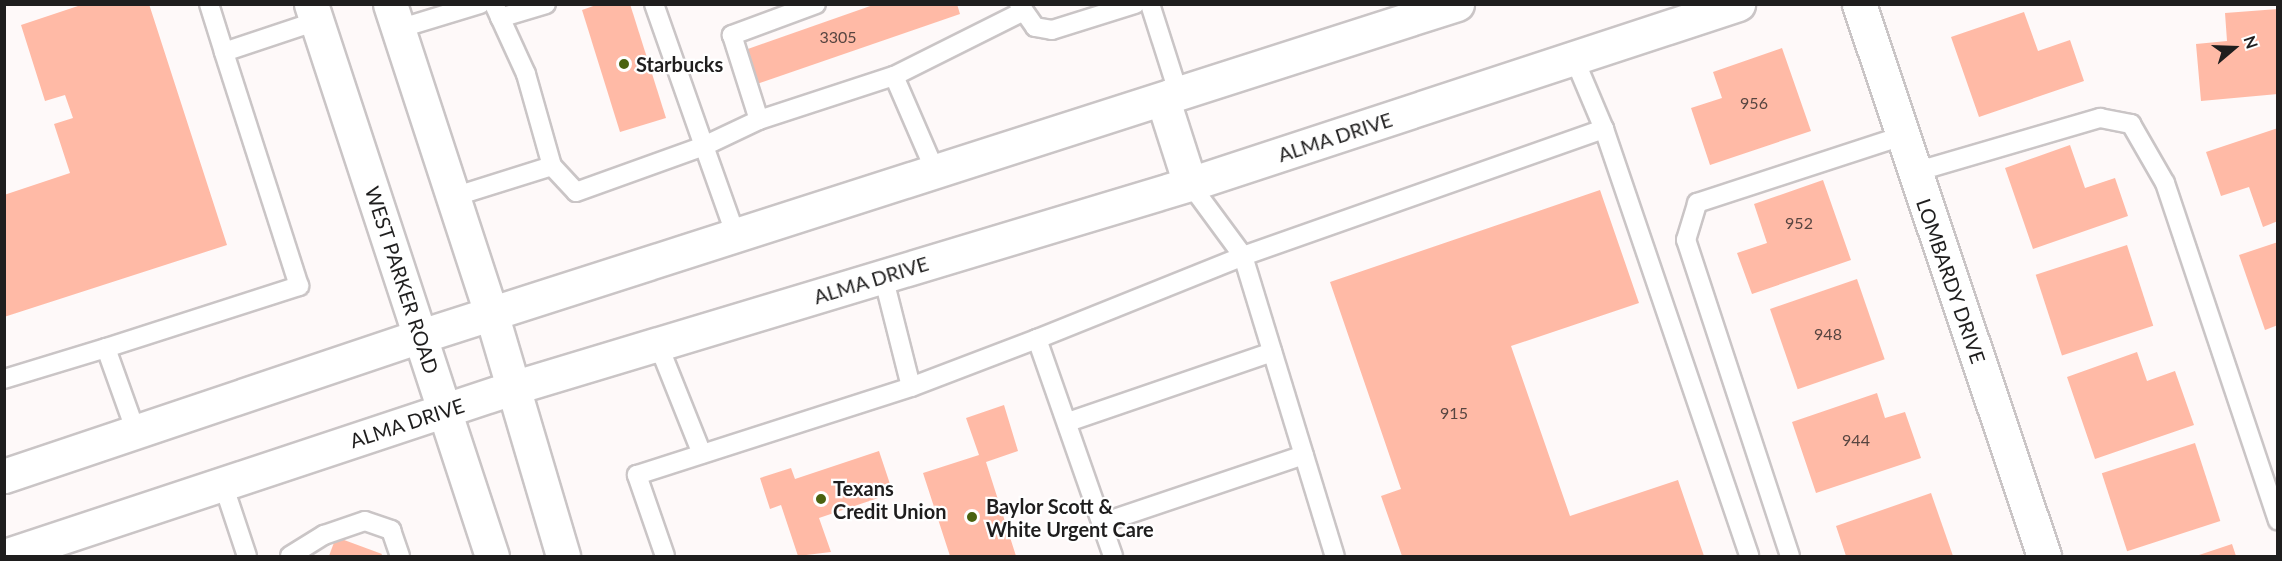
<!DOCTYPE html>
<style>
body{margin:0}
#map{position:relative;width:2282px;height:561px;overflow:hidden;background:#fef9f9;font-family:Lato,sans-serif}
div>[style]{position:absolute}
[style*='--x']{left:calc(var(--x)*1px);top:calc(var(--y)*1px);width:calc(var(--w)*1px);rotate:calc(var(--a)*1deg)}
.building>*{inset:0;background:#ffbaa6;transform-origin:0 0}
.roads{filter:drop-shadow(2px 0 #cac5c6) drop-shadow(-2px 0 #cac5c6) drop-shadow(0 2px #cac5c6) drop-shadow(0 -2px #cac5c6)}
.service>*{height:18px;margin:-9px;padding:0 9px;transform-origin:9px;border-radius:9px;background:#fff}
.minor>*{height:33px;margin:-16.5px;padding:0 16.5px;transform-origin:16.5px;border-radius:16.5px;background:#fff}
.secondary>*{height:33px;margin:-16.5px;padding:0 16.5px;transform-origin:16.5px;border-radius:16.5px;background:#fff}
.dots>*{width:16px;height:16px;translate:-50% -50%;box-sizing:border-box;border:3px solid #fff;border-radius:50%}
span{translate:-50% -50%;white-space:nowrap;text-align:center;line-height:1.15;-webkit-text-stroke:4.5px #fff;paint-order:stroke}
.number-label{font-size:16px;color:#574540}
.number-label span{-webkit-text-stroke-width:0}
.poi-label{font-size:20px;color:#1f1e1e;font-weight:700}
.left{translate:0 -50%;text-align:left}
.street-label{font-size:20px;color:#1f1e1e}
.frame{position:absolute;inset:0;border:6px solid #1f1e1e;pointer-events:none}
.north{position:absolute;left:2204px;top:18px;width:60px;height:60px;-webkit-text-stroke:4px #fff;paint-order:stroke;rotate:71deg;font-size:16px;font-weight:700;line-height:24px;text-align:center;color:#1f1e1e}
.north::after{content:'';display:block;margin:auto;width:21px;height:27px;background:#1f1e1e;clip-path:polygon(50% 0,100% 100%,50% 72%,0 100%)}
</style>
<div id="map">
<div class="building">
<i style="clip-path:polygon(84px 4px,149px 4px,227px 245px,4px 317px,4px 195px,70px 173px,54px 124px,73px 118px,65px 95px,45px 101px,21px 25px)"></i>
<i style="clip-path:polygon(599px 4px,630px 4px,666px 118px,620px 132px,582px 10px)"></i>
<i style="clip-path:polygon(876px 4px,957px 4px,960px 14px,757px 84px,745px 50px)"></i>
<i style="clip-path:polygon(2278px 9px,2278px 94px,2201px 101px,2196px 44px,2227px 41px,2225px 13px)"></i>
<i style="clip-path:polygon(2024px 12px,2038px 51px,2070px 40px,2084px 81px,1979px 117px,1951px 37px)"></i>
<i style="clip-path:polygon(1782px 48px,1811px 131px,1710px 165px,1691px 108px,1722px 98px,1713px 72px)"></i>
<i style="clip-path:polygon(2278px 128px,2278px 221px,2263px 227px,2249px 187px,2221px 196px,2206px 152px)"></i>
<i style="clip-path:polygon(2070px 145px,2085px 188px,2115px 178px,2128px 216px,2033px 249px,2005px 168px)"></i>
<i style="clip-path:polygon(1823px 180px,1851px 260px,1752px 294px,1737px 253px,1767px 243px,1754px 204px)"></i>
<i style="clip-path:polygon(1600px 190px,1639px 303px,1511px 346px,1570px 516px,1678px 480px,1704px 556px,1402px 556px,1381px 496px,1401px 489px,1330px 282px)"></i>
<i style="clip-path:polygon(2278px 242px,2278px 325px,2265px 330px,2239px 255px)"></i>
<i style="left:2127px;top:245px;width:85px;height:96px;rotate:72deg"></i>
<i style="left:1857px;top:279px;width:85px;height:92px;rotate:71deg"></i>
<i style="clip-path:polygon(2137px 352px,2147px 381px,2175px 371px,2194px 425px,2095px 459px,2067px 377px)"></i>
<i style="clip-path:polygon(1877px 393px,1885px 418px,1905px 412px,1921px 458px,1816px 493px,1792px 422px)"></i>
<i style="clip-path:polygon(1004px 405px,1018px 451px,986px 462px,1016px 556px,950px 556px,923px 473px,979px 455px,966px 418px)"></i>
<i style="left:2195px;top:443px;width:82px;height:98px;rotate:72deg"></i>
<i style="clip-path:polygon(879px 451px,893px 493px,819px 518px,831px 552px,798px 556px,781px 505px,770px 509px,760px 478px,791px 468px,795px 479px)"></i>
<i style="clip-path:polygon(1931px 493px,1953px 556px,1846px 556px,1836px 526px)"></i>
<i style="clip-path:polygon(336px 537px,382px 554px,381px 556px,329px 556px)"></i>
<i style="clip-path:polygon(2232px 544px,2236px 556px,2196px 556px)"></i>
</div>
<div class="roads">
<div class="service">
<i style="--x:209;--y:4;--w:50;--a:72.6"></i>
<i style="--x:224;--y:52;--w:98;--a:-18.4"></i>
<i style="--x:654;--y:4;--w:151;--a:70.6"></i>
<i style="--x:704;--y:146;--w:61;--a:-25.3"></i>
<i style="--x:816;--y:4;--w:90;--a:159.7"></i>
<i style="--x:732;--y:35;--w:89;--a:72.4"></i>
<i style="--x:759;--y:120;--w:142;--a:-18.1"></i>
<i style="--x:894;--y:76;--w:143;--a:-26.6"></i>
<i style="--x:1019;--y:4;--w:28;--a:55"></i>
<i style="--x:1035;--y:27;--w:17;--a:10"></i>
<i style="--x:1052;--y:30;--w:87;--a:-17.4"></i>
<i style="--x:1150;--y:4;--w:96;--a:72.3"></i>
<i style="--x:500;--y:18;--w:48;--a:-16.9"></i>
<i style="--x:398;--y:29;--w:86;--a:-17"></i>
<i style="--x:1574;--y:58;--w:77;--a:67.1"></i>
<i style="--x:894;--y:76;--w:106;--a:66.6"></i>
<i style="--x:552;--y:166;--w:35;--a:47"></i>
<i style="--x:576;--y:192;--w:136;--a:-19.8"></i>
<i style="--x:704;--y:146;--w:96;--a:70.4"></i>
<i style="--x:1915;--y:172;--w:193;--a:-16.3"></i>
<i style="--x:2100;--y:118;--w:32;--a:11"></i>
<i style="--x:2131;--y:124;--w:68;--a:60"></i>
<i style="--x:2165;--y:183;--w:356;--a:71.5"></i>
<i style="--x:1190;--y:184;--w:89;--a:53.6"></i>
<i style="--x:1243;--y:256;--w:383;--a:-19.4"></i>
<i style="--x:1604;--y:129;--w:451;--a:71.2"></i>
<i style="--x:453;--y:197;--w:104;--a:-17.4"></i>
<i style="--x:552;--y:166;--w:96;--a:-105.8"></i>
<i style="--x:526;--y:74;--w:77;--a:-114.6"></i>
<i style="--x:883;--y:276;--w:114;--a:75.8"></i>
<i style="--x:911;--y:387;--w:135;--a:-20.9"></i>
<i style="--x:1037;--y:339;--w:230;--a:70.7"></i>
<i style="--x:1037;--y:339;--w:222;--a:-21.9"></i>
<i style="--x:1243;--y:256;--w:314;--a:73"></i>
<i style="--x:658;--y:344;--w:118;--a:68.2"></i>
<i style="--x:4;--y:379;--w:107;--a:-16.9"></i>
<i style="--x:1068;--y:422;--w:216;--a:-18.9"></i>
<i style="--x:136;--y:432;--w:89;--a:-109.7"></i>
<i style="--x:106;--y:348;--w:203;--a:-17.8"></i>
<i style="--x:299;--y:286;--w:246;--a:-107.8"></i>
<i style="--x:223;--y:484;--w:76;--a:71.6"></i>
<i style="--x:1102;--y:523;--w:213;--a:-18.6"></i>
<i style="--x:290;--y:556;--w:40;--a:-32"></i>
<i style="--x:324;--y:535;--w:43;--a:-18.9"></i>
<i style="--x:365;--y:521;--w:28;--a:19"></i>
<i style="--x:391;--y:530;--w:28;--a:71"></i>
<i style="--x:665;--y:556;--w:86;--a:-109.1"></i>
<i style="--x:637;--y:475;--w:288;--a:-17.8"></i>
<i style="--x:1790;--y:556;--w:333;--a:-108.2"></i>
<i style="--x:1686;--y:240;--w:39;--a:-73"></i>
<i style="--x:1697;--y:203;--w:216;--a:-18.1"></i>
</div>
<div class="minor">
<i style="--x:1859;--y:4;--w:582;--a:71.47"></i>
</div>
<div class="secondary">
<i style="--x:311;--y:4;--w:581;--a:71.85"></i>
<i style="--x:390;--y:4;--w:328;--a:71.9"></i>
<i style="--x:492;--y:316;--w:250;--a:73.5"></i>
<i style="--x:1163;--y:100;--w:88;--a:72.2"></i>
<i style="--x:4;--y:476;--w:440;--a:-18.6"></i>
<i style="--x:421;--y:336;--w:1088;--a:-17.77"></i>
<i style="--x:5;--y:556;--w:534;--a:-18.33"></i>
<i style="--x:512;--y:388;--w:708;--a:-16.75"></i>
<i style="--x:1190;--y:184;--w:577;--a:-18.18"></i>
</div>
</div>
<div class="dots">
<i style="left:624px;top:64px;background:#4a6210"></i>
<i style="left:821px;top:499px;background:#4a6210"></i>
<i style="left:972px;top:517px;background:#4a6210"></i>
</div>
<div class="number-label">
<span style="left:838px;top:37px">3305</span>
<span style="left:1754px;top:103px">956</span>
<span style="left:1799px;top:223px">952</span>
<span style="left:1828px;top:334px">948</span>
<span style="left:1454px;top:413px">915</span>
<span style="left:1856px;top:440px">944</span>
</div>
<div class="poi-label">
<span class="left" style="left:636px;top:64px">Starbucks</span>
<span class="left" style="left:833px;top:500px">Texans<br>Credit Union</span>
<span class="left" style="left:986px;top:518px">Baylor Scott &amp;<br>White Urgent Care</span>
</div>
<div class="street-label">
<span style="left:1335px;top:137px;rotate:-18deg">ALMA DRIVE</span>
<span style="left:402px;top:280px;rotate:72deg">WEST PARKER ROAD</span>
<span style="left:871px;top:280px;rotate:-17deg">ALMA DRIVE</span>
<span style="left:1951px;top:281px;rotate:71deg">LOMBARDY DRIVE</span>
<span style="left:407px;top:423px;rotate:-18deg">ALMA DRIVE</span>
</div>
<div class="frame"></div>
<div class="north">N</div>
</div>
